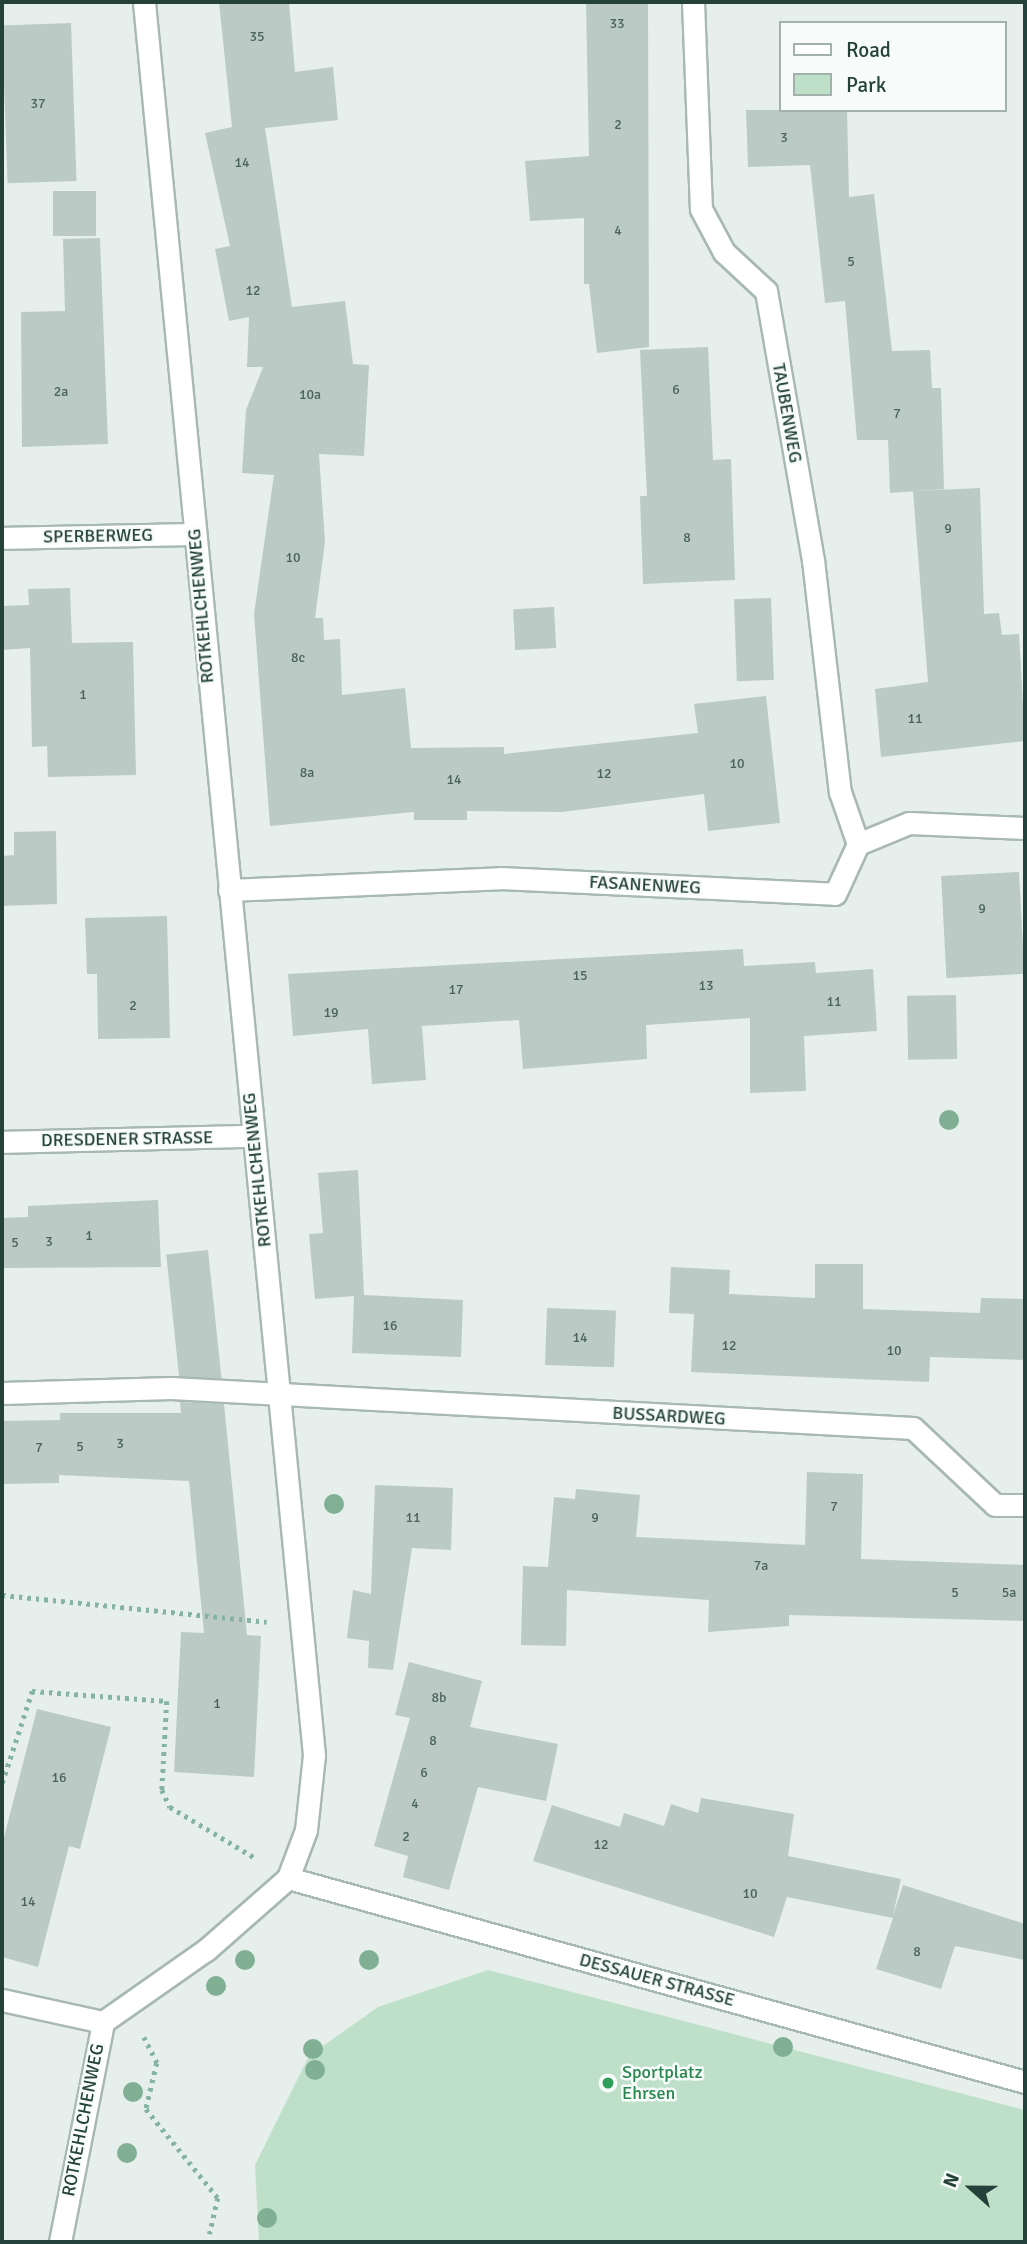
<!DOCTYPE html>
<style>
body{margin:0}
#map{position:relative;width:1027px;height:2244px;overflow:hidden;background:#e6efeb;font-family:Signika,sans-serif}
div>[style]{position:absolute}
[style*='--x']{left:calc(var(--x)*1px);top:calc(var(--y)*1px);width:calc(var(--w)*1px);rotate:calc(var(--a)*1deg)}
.green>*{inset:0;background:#bfe0c8}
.building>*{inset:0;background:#bbcac4;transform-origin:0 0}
.path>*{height:4.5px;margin-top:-2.25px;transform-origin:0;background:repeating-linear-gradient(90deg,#86b3a5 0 3.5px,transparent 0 8.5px)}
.roads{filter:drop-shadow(2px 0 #a8b8b2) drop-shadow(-2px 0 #a8b8b2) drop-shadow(0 2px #a8b8b2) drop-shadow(0 -2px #a8b8b2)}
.minor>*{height:21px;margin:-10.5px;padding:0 10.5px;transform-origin:10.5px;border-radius:10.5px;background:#fff}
.trees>*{width:20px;height:20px;margin:-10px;border-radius:50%;background:#80af93}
.dots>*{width:19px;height:19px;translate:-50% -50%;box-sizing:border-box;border:4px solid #f7fbf9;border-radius:50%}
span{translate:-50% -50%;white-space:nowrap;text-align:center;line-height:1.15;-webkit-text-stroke:5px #f7fbf9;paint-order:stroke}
.number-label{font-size:14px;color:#4a645c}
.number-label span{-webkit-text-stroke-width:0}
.street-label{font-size:18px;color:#24423a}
.leisure-label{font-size:18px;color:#27864d}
.left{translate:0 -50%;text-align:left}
.frame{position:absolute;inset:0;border:4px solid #24423a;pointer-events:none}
.legend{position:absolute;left:779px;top:21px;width:228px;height:91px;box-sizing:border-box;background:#f7fbf9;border:2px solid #a3b1ad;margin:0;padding:9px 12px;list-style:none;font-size:21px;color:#24423a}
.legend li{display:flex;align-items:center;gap:14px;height:35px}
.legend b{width:35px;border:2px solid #a3b1ad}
.north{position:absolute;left:936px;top:2153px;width:70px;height:70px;-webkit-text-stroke:5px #f7fbf9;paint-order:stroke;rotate:291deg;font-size:19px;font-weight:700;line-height:28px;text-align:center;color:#24423a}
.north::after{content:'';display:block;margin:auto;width:24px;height:32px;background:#24423a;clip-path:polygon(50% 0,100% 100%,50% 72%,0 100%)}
</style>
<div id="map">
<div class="green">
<i style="clip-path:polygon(488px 1970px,1025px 2110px,1025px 2242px,259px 2242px,255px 2165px,309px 2056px,378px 2007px)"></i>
</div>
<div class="building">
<i style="clip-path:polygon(219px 2px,289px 2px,295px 72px,333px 67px,338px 120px,265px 128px,292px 307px,345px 301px,353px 364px,369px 365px,364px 456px,319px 454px,325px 542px,315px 618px,323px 618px,324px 640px,340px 639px,342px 695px,405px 688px,411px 748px,504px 747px,504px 754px,698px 733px,694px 704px,766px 696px,780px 823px,708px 831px,704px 794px,562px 812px,467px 811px,467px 820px,414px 820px,414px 812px,270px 826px,254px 614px,274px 475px,242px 473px,246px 410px,263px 367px,247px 367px,249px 317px,229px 321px,215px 249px,230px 246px,205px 133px,232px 127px)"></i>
<i style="clip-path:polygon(586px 2px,648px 2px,649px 347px,597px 353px,589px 284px,584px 284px,584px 218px,530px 221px,525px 161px,589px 156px)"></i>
<i style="left:71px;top:23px;width:158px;height:69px;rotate:88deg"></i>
<i style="clip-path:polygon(746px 110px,847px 110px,849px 197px,874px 194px,892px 351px,930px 350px,932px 388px,941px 388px,944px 489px,890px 493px,888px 440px,857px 440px,845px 301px,825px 303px,810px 165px,748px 167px)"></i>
<i style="left:53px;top:191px;width:43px;height:45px"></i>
<i style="clip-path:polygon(100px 238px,108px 444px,22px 447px,21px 312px,65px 311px,63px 239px)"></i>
<i style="clip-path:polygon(708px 347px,713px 460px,731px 459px,735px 580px,643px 584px,640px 496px,647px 496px,640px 350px)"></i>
<i style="clip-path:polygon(980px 488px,984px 614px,999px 613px,1002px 635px,1019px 634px,1025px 741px,881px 757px,875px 689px,928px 682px,913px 491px)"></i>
<i style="clip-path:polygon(70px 588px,72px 643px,133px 642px,136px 775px,48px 777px,47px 746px,32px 747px,30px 648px,2px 650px,2px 606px,29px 605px,28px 589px)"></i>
<i style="left:771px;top:598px;width:82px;height:37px;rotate:88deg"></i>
<i style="left:554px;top:607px;width:41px;height:41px;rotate:87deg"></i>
<i style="clip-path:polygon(56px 831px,57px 904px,2px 906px,2px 856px,14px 855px,14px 832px)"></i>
<i style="left:1019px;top:872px;width:102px;height:78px;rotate:87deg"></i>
<i style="clip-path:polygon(167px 916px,170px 1038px,98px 1039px,97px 974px,87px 974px,85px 918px)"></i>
<i style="clip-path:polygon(743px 949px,744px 966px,815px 962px,816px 973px,873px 969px,877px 1031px,804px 1036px,806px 1091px,750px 1093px,750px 1018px,646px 1025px,647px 1059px,523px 1069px,519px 1020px,422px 1026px,426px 1080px,372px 1084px,368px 1029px,293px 1036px,288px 974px)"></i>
<i style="left:956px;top:995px;width:64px;height:49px;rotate:89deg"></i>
<i style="clip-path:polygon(358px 1170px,364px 1295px,463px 1300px,461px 1357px,352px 1353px,354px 1296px,315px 1299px,309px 1234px,323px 1233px,318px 1173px)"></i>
<i style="clip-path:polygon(158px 1200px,161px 1267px,2px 1268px,2px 1218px,28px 1217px,28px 1206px)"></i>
<i style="left:208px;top:1250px;width:129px;height:42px;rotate:84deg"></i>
<i style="clip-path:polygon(815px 1264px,863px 1264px,863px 1309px,980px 1313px,981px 1298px,1025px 1299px,1025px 1360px,930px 1357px,929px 1382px,691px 1372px,694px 1314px,669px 1313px,671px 1267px,730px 1270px,729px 1294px,815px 1298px)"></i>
<i style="left:547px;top:1308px;width:69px;height:57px;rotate:2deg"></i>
<i style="clip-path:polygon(180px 1402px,224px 1404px,247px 1635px,261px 1636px,254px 1777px,174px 1772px,181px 1632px,204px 1633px,189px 1481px,59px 1475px,59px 1483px,2px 1484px,2px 1421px,60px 1420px,60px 1413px,181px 1413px)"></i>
<i style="clip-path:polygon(807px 1472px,863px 1474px,861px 1559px,1025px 1565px,1025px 1621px,789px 1615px,789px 1626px,708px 1632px,709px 1600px,567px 1590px,566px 1646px,521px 1645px,523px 1566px,548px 1567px,554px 1497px,575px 1499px,576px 1489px,640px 1495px,636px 1537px,805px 1545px)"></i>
<i style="clip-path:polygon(375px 1485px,453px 1488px,451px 1550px,412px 1548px,393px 1670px,368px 1668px,369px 1641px,347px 1638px,353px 1590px,371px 1594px)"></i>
<i style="clip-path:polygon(409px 1662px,482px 1681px,470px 1727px,558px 1744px,546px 1801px,478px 1787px,449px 1890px,403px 1877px,408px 1856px,374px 1846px,410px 1718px,395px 1715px)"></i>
<i style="clip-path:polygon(37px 1709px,111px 1727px,80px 1849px,69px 1846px,38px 1967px,2px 1957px,2px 1845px)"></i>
<i style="clip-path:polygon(701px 1798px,794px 1814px,788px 1856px,901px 1879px,893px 1915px,903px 1885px,1025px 1924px,1025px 1960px,955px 1946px,941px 1989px,876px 1969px,893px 1918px,787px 1897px,774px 1937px,533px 1861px,552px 1805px,620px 1827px,624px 1813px,664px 1826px,671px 1804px,698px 1813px)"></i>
</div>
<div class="path">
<i style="--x:2;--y:1595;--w:266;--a:5.8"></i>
<i style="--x:2;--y:1783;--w:97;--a:-71.9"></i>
<i style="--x:32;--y:1691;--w:135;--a:4.2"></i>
<i style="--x:167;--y:1701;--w:89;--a:93.2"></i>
<i style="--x:162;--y:1790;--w:19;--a:65"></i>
<i style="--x:170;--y:1807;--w:101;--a:30.9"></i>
<i style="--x:144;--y:2037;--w:29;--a:63"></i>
<i style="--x:157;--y:2063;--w:47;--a:103.4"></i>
<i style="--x:146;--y:2109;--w:114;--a:51"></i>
<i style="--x:218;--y:2198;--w:37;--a:103"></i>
</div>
<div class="roads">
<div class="minor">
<i style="--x:693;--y:2;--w:207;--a:87.8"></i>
<i style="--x:701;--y:209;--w:49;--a:61.9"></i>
<i style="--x:724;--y:252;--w:57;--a:42.9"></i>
<i style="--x:766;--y:291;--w:273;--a:80.1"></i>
<i style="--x:813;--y:560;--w:234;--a:83.4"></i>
<i style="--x:840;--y:792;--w:55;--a:70.9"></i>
<i style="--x:2;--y:538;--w:192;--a:-1.2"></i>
<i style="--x:229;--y:890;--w:271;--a:-2.5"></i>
<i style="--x:500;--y:878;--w:335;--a:2.7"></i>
<i style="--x:835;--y:894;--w:55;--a:-65.3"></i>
<i style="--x:858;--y:844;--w:55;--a:-22.4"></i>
<i style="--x:909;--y:823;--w:116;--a:2.5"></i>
<i style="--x:2;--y:1142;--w:251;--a:-1.4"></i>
<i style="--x:2;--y:1393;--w:169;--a:-1.7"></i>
<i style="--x:171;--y:1388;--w:743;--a:3.09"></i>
<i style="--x:913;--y:1428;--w:112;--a:43.2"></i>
<i style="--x:995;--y:1505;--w:30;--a:0"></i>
<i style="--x:288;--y:1878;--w:765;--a:15.47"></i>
<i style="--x:2;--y:2000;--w:103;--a:12.3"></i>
<i style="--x:60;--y:2242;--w:224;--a:-78.9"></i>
<i style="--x:103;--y:2022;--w:126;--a:-35"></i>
<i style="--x:206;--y:1950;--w:109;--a:-41.3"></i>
<i style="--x:288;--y:1878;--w:51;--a:-69.4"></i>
<i style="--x:306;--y:1830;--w:75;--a:-83.9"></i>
<i style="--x:314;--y:1755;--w:1761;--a:-95.54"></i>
</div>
</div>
<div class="trees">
<i style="left:949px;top:1120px"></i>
<i style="left:334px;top:1504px"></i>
<i style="left:245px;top:1960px"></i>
<i style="left:369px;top:1960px"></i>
<i style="left:216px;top:1986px"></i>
<i style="left:783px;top:2047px"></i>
<i style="left:313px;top:2049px"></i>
<i style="left:315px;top:2070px"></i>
<i style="left:133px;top:2092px"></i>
<i style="left:127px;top:2153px"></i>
<i style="left:267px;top:2218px"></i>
</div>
<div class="dots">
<i style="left:608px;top:2083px;background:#2e9e5b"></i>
</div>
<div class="number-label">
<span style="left:617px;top:24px">33</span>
<span style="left:257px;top:37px">35</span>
<span style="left:38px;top:104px">37</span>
<span style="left:618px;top:125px">2</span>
<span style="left:784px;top:138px">3</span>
<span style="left:242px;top:163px">14</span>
<span style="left:618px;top:231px">4</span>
<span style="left:851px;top:262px">5</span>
<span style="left:253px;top:291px">12</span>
<span style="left:676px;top:390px">6</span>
<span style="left:61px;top:392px">2a</span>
<span style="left:310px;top:395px">10a</span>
<span style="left:897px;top:414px">7</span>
<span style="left:948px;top:529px">9</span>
<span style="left:687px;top:538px">8</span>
<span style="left:293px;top:558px">10</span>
<span style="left:298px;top:658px">8c</span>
<span style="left:83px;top:695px">1</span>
<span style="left:915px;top:719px">11</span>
<span style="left:737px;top:764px">10</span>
<span style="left:307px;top:773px">8a</span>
<span style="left:604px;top:774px">12</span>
<span style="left:454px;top:780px">14</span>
<span style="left:982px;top:909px">9</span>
<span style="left:580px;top:976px">15</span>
<span style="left:706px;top:986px">13</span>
<span style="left:456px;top:990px">17</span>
<span style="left:834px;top:1002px">11</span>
<span style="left:133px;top:1006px">2</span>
<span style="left:331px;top:1013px">19</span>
<span style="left:89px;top:1236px">1</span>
<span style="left:49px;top:1242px">3</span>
<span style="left:15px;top:1243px">5</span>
<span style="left:390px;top:1326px">16</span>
<span style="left:580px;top:1338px">14</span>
<span style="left:729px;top:1346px">12</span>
<span style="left:894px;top:1351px">10</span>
<span style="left:120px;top:1444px">3</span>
<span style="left:80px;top:1447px">5</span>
<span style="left:39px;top:1448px">7</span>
<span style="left:834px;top:1507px">7</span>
<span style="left:413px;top:1518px">11</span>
<span style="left:595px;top:1518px">9</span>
<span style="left:761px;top:1566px">7a</span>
<span style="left:955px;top:1593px">5</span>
<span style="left:1009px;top:1593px">5a</span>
<span style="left:439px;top:1698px">8b</span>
<span style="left:217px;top:1704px">1</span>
<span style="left:433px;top:1741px">8</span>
<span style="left:424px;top:1773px">6</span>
<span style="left:59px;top:1778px">16</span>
<span style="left:415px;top:1804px">4</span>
<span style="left:406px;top:1837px">2</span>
<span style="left:601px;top:1845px">12</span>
<span style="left:750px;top:1894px">10</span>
<span style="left:28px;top:1902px">14</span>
<span style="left:917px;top:1952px">8</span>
</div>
<div class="street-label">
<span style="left:787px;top:413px;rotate:80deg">TAUBENWEG</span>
<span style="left:98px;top:536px;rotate:-1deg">SPERBERWEG</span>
<span style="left:201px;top:606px;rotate:-95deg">ROTKEHLCHENWEG</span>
<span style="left:645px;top:885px;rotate:3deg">FASANENWEG</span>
<span style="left:127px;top:1139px;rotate:-1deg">DRESDENER STRASSE</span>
<span style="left:257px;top:1170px;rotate:-96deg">ROTKEHLCHENWEG</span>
<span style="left:669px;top:1416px;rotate:3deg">BUSSARDWEG</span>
<span style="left:657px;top:1980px;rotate:15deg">DESSAUER STRASSE</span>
<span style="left:83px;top:2120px;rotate:-79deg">ROTKEHLCHENWEG</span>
</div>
<div class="leisure-label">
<span class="left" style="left:622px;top:2083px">Sportplatz<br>Ehrsen</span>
</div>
<div class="frame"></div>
<ul class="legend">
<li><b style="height:9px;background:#fff"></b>Road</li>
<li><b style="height:19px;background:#bfe0c8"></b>Park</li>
</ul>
<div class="north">N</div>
</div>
